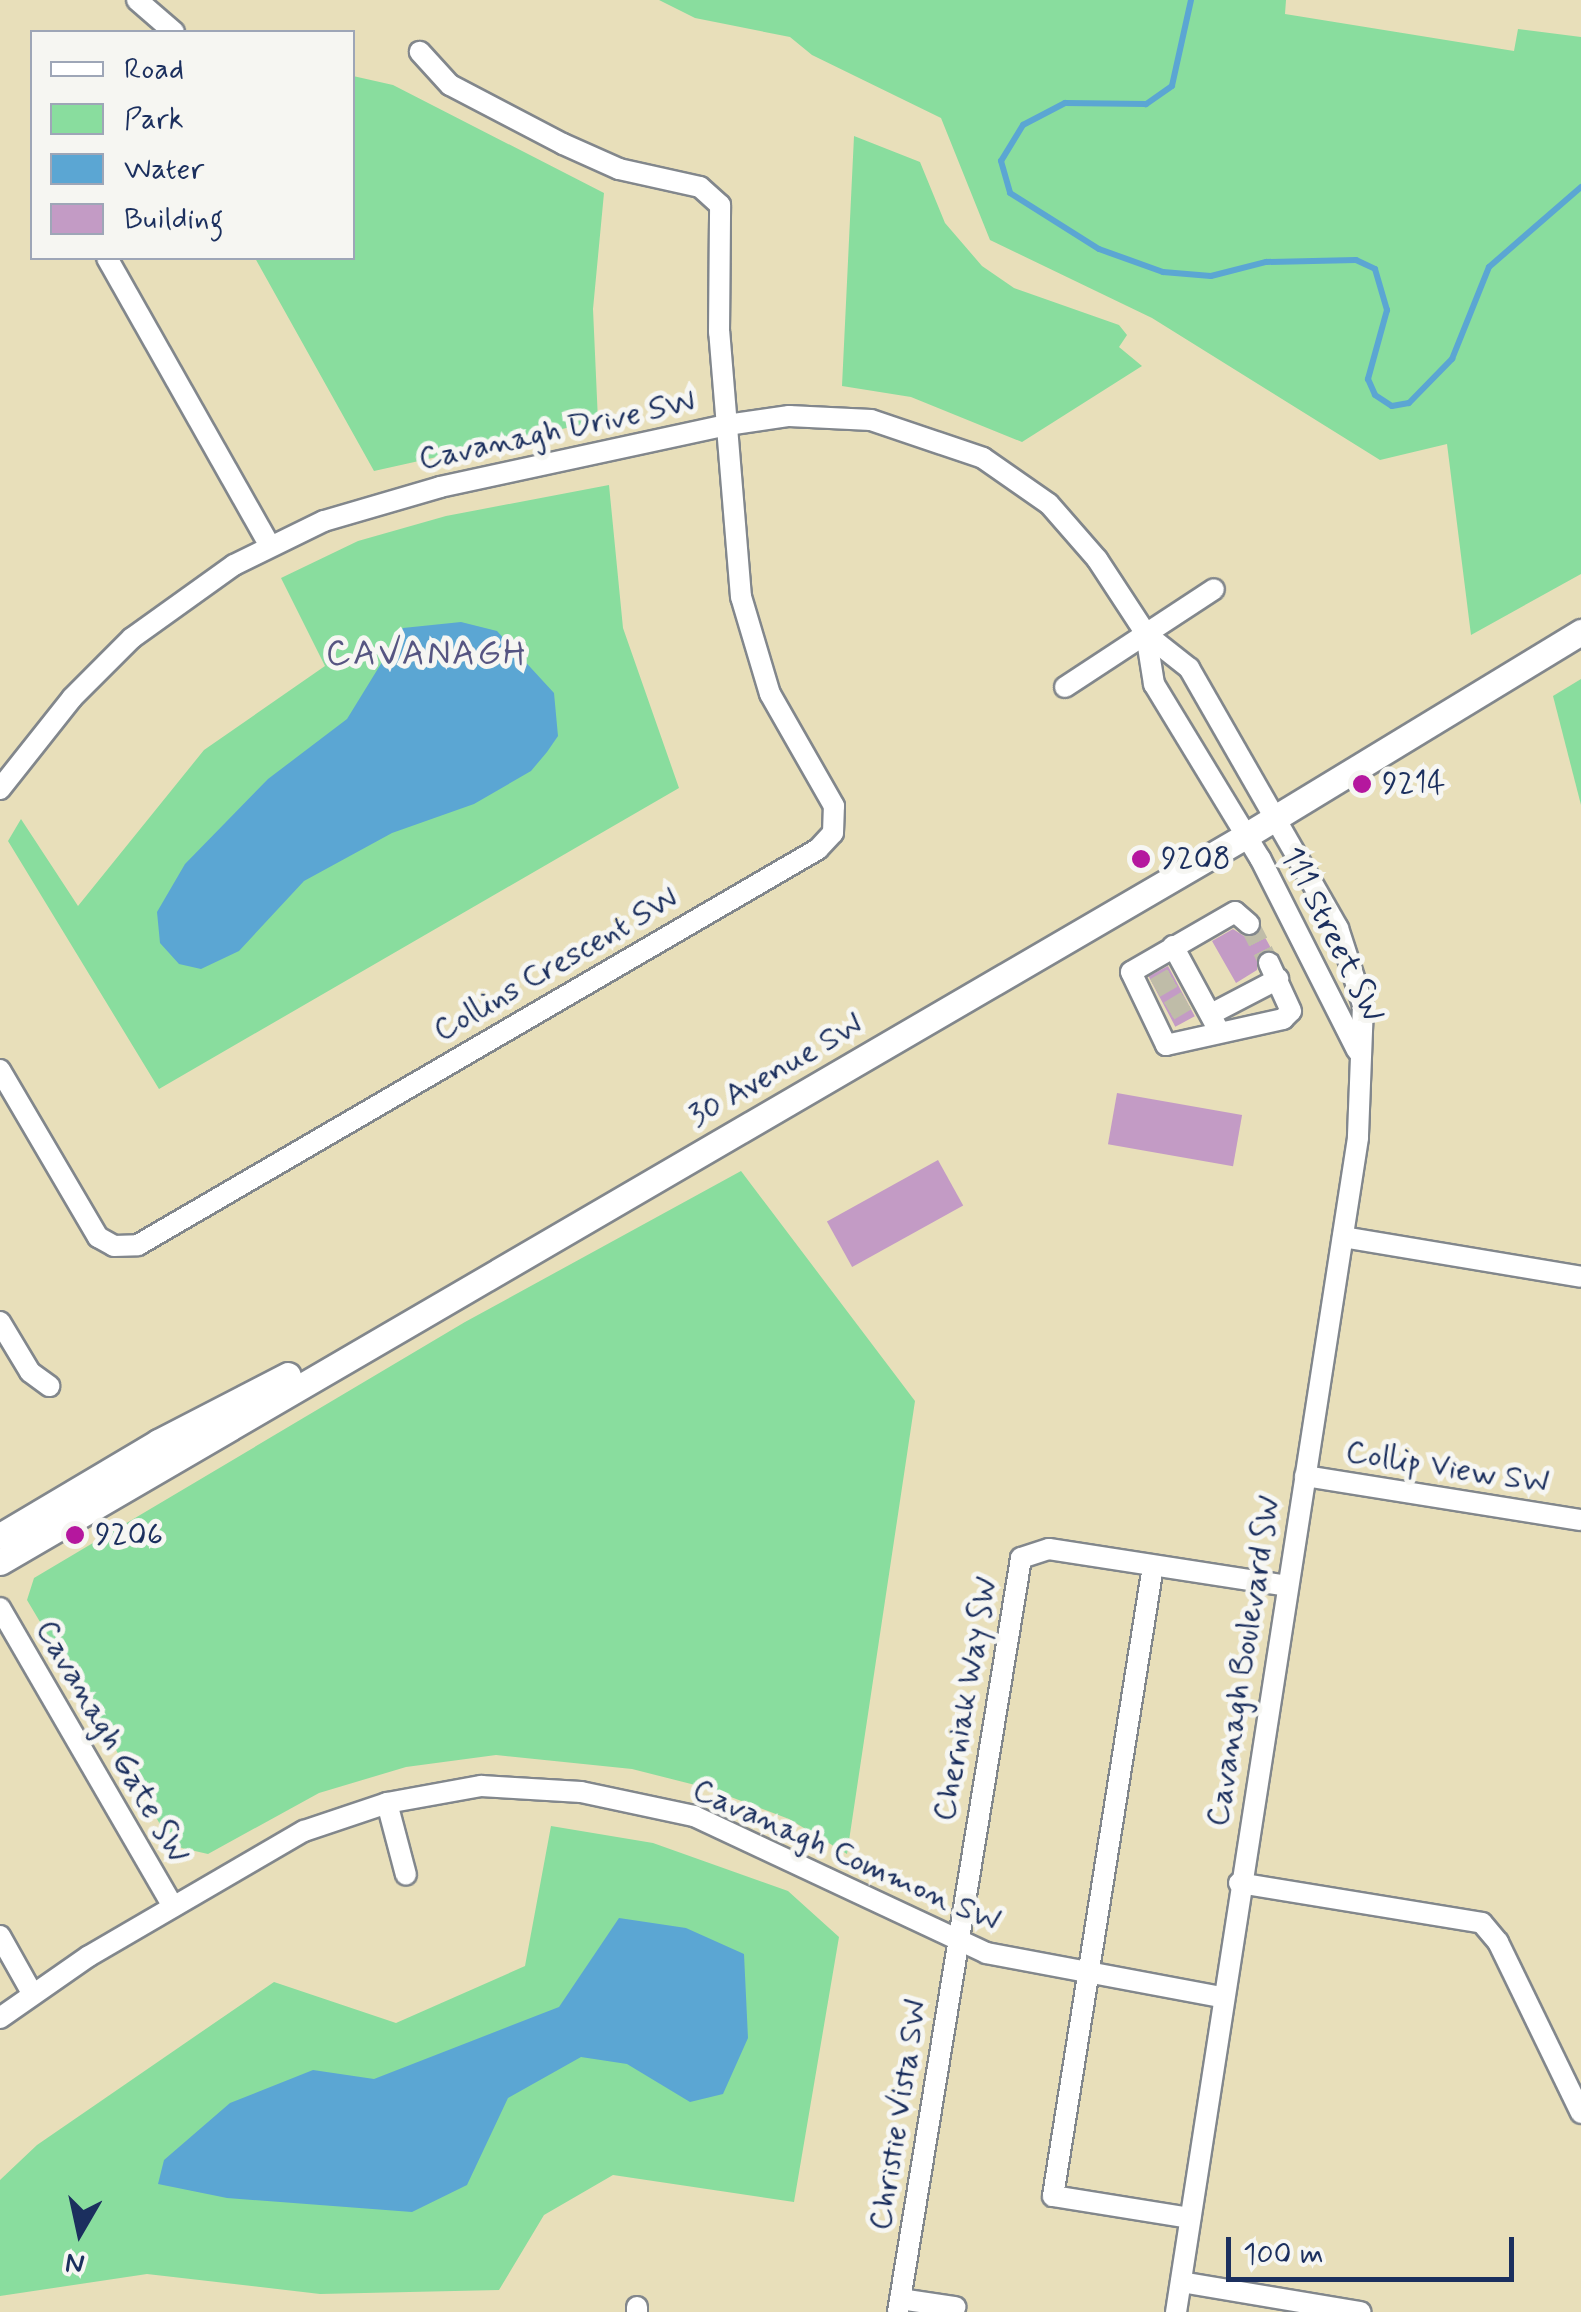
<!DOCTYPE html>
<style>
body{margin:0}
#map{position:relative;width:1581px;height:2312px;overflow:hidden;background:#e8dfba;font-family:Mynerve,sans-serif}
div>[style]{position:absolute}
[style*='--x']{left:calc(var(--x)*1px);top:calc(var(--y)*1px);width:calc(var(--w)*1px);rotate:calc(var(--a)*1deg)}
.green>*{inset:0;background:#89dd9e}
.water>*{inset:0;background:#5ba6d3}
.stream>*{height:6px;margin:-3px;padding:0 3px;transform-origin:3px;border-radius:3px;background:#5ba6d3}
.building>*{inset:0;background:#c39bc5;transform-origin:0 0}
.minor-tunnel>*{height:20px;margin-top:-10px;transform-origin:0;background:repeating-linear-gradient(90deg,#bfbca8 0 20px,transparent 0 30px)}
.roads{filter:drop-shadow(2px 0 #82878c) drop-shadow(-2px 0 #82878c) drop-shadow(0 2px #82878c) drop-shadow(0 -2px #82878c)}
.minor>*{height:20px;margin:-10px;padding:0 10px;transform-origin:10px;border-radius:10px;background:#fff}
.major>*{height:25px;margin:-12.5px;padding:0 12.5px;transform-origin:12.5px;border-radius:12.5px;background:#fff}
.dots>*{width:28px;height:28px;translate:-50% -50%;box-sizing:border-box;border:5px solid #f6f6f2;border-radius:50%}
span{translate:-50% -50%;white-space:nowrap;text-align:center;line-height:1.15;-webkit-text-stroke:10px #f6f6f2;paint-order:stroke}
.street-label{font-size:32px;color:#1b2f5e}
.poi-label{font-size:32px;color:#1b2f5e}
.left{translate:0 -50%;text-align:left}
.neighbourhood-label{font-size:35px;color:#565582;letter-spacing:2.5px}
.legend{position:absolute;left:30px;top:30px;width:325px;height:230px;box-sizing:border-box;background:#f6f6f2;border:2px solid #9ea6b7;margin:0;padding:12px 18px;list-style:none;font-size:30px;color:#1b2f5e}
.legend li{display:flex;align-items:center;gap:20px;height:50px}
.legend b{width:50px;border:2px solid #9ea6b7}
.north{position:absolute;left:30px;top:2182px;width:100px;height:100px;-webkit-text-stroke:8px #f6f6f2;paint-order:stroke;rotate:189deg;font-size:28px;font-weight:700;line-height:40px;text-align:center;color:#1b2f5e}
.north::after{content:'';display:block;margin:auto;width:35px;height:45px;background:#1b2f5e;clip-path:polygon(50% 0,100% 100%,50% 72%,0 100%)}
.scale{position:absolute;left:1226px;top:2237px;width:288px;height:45px;box-sizing:border-box;border:5px solid #1b2f5e;border-top:0;padding-left:12px;font-size:30px;line-height:35px;white-space:nowrap;color:#1b2f5e;-webkit-text-stroke:8px #f6f6f2;paint-order:stroke}
</style>
<div id="map">
<div class="green">
<i style="clip-path:polygon(659px 0,1286px 0,1285px 14px,1514px 51px,1518px 29px,1581px 37px,1581px 574px,1471px 635px,1447px 444px,1380px 460px,1152px 318px,990px 240px,941px 118px,812px 55px,790px 37px,695px 18px)"></i>
<i style="clip-path:polygon(353px 76px,393px 85px,604px 193px,593px 309px,598px 421px,374px 471px,255px 258px,352px 258px)"></i>
<i style="clip-path:polygon(854px 136px,920px 162px,945px 223px,982px 266px,1014px 288px,1119px 325px,1127px 335px,1119px 347px,1142px 366px,1022px 442px,911px 397px,842px 386px)"></i>
<i style="clip-path:polygon(609px 485px,623px 628px,679px 788px,159px 1089px,8px 841px,21px 819px,78px 906px,204px 750px,325px 666px,281px 578px,358px 541px,446px 516px)"></i>
<i style="clip-path:polygon(1581px 679px,1581px 805px,1553px 696px)"></i>
<i style="clip-path:polygon(741px 1171px,915px 1401px,847px 1854px,789px 1819px,707px 1788px,632px 1769px,496px 1755px,406px 1767px,319px 1793px,208px 1854px,173px 1846px,27px 1600px,34px 1578px,465px 1322px)"></i>
<i style="clip-path:polygon(551px 1826px,653px 1843px,788px 1891px,839px 1937px,794px 2202px,613px 2175px,544px 2215px,499px 2290px,320px 2294px,147px 2274px,0 2296px,0 2180px,37px 2145px,274px 1982px,396px 2023px,525px 1966px)"></i>
</div>
<div class="water">
<i style="clip-path:polygon(461px 622px,497px 631px,554px 693px,558px 736px,547px 752px,531px 771px,474px 804px,392px 833px,304px 881px,239px 951px,201px 969px,179px 964px,160px 943px,157px 912px,185px 864px,268px 779px,347px 719px,403px 628px)"></i>
<i style="clip-path:polygon(619px 1918px,686px 1928px,744px 1954px,748px 2038px,723px 2094px,690px 2102px,627px 2064px,581px 2057px,508px 2098px,467px 2185px,412px 2212px,227px 2198px,158px 2184px,164px 2160px,230px 2103px,313px 2070px,374px 2079px,559px 2007px)"></i>
</div>
<div class="stream">
<i style="--x:1191;--y:0;--w:88;--a:102.5"></i>
<i style="--x:1172;--y:86;--w:32;--a:145"></i>
<i style="--x:1146;--y:104;--w:81;--a:-179.3"></i>
<i style="--x:1065;--y:103;--w:47;--a:152.4"></i>
<i style="--x:1023;--y:125;--w:42;--a:121.4"></i>
<i style="--x:1001;--y:161;--w:33;--a:74"></i>
<i style="--x:1010;--y:193;--w:105;--a:32.2"></i>
<i style="--x:1099;--y:249;--w:68;--a:19.8"></i>
<i style="--x:1163;--y:272;--w:48;--a:4.8"></i>
<i style="--x:1211;--y:276;--w:57;--a:-14.3"></i>
<i style="--x:1266;--y:262;--w:90;--a:-1.3"></i>
<i style="--x:1356;--y:260;--w:21;--a:25"></i>
<i style="--x:1375;--y:269;--w:43;--a:73.7"></i>
<i style="--x:1387;--y:310;--w:72;--a:105.4"></i>
<i style="--x:1368;--y:379;--w:17;--a:66"></i>
<i style="--x:1375;--y:395;--w:20;--a:33"></i>
<i style="--x:1392;--y:406;--w:17;--a:-10"></i>
<i style="--x:1409;--y:403;--w:62;--a:-45.7"></i>
<i style="--x:1452;--y:359;--w:99;--a:-68.1"></i>
<i style="--x:1489;--y:267;--w:122;--a:-41"></i>
</div>
<div class="building">
<i style="clip-path:polygon(1233px 929px,1247px 938px,1261px 930px,1272px 950px,1258px 954px,1257px 970px,1236px 983px,1212px 941px)"></i>
<i style="left:1168px;top:966px;width:57px;height:22px;rotate:62deg"></i>
<i style="left:1117px;top:1093px;width:127px;height:52px;rotate:10deg"></i>
<i style="left:938px;top:1160px;width:52px;height:127px;rotate:61deg"></i>
</div>
<div class="minor-tunnel">
<i style="--x:1249;--y:924;--w:44;--a:62.9"></i>
<i style="--x:1155;--y:988;--w:28;--a:-30"></i>
<i style="--x:1169;--y:1011;--w:27;--a:-31"></i>
</div>
<div class="roads">
<div class="minor">
<i style="--x:137;--y:0;--w:49;--a:40.9"></i>
<i style="--x:107;--y:258;--w:331;--a:60.5"></i>
<i style="--x:1146;--y:634;--w:55;--a:38.3"></i>
<i style="--x:1189;--y:668;--w:300;--a:60.2"></i>
<i style="--x:1338;--y:928;--w:81;--a:72"></i>
<i style="--x:1363;--y:1005;--w:133;--a:92.2"></i>
<i style="--x:1358;--y:1138;--w:1188;--a:98.81"></i>
<i style="--x:1065;--y:687;--w:178;--a:-33.3"></i>
<i style="--x:0;--y:789;--w:116;--a:-51.6"></i>
<i style="--x:72;--y:698;--w:85;--a:-45"></i>
<i style="--x:132;--y:638;--w:125;--a:-35.6"></i>
<i style="--x:234;--y:565;--w:100;--a:-26.1"></i>
<i style="--x:324;--y:521;--w:121;--a:-16.3"></i>
<i style="--x:440;--y:487;--w:294;--a:-12.2"></i>
<i style="--x:727;--y:425;--w:63;--a:-8.3"></i>
<i style="--x:789;--y:416;--w:82;--a:2.8"></i>
<i style="--x:871;--y:420;--w:118;--a:18.7"></i>
<i style="--x:983;--y:458;--w:80;--a:34.9"></i>
<i style="--x:1049;--y:504;--w:73;--a:48.9"></i>
<i style="--x:1097;--y:559;--w:90;--a:56.8"></i>
<i style="--x:1146;--y:634;--w:51;--a:80.9"></i>
<i style="--x:1154;--y:684;--w:204;--a:58.7"></i>
<i style="--x:1260;--y:858;--w:215;--a:63.2"></i>
<i style="--x:1249;--y:924;--w:18;--a:-139"></i>
<i style="--x:1235;--y:912;--w:120;--a:150"></i>
<i style="--x:1131;--y:972;--w:81;--a:64.4"></i>
<i style="--x:1166;--y:1045;--w:120;--a:-12.5"></i>
<i style="--x:1283;--y:1019;--w:11;--a:-45"></i>
<i style="--x:1291;--y:1011;--w:53;--a:-114.6"></i>
<i style="--x:1173;--y:946;--w:97;--a:61.6"></i>
<i style="--x:1211;--y:1014;--w:76;--a:-27.6"></i>
<i style="--x:0;--y:1070;--w:194;--a:59.6"></i>
<i style="--x:98;--y:1237;--w:18;--a:29"></i>
<i style="--x:114;--y:1246;--w:24;--a:-2"></i>
<i style="--x:138;--y:1245;--w:787;--a:-30.21"></i>
<i style="--x:818;--y:849;--w:22;--a:-47"></i>
<i style="--x:833;--y:833;--w:27;--a:-88"></i>
<i style="--x:834;--y:806;--w:129;--a:-119.7"></i>
<i style="--x:770;--y:694;--w:101;--a:-106.6"></i>
<i style="--x:741;--y:597;--w:266;--a:-94.7"></i>
<i style="--x:719;--y:332;--w:127;--a:-89.5"></i>
<i style="--x:720;--y:205;--w:27;--a:-138"></i>
<i style="--x:700;--y:187;--w:83;--a:-167.5"></i>
<i style="--x:619;--y:169;--w:61;--a:-155.9"></i>
<i style="--x:563;--y:144;--w:127;--a:-152.4"></i>
<i style="--x:450;--y:85;--w:45;--a:-132.3"></i>
<i style="--x:1343;--y:1237;--w:241;--a:9.5"></i>
<i style="--x:0;--y:1322;--w:58;--a:59"></i>
<i style="--x:30;--y:1372;--w:24;--a:36"></i>
<i style="--x:1305;--y:1476;--w:279;--a:9.1"></i>
<i style="--x:1153;--y:1566;--w:638;--a:99.02"></i>
<i style="--x:1053;--y:2196;--w:139;--a:9.1"></i>
<i style="--x:0;--y:1608;--w:345;--a:59.9"></i>
<i style="--x:387;--y:1803;--w:74;--a:75.2"></i>
<i style="--x:1239;--y:1883;--w:246;--a:9.3"></i>
<i style="--x:1482;--y:1923;--w:25;--a:50"></i>
<i style="--x:1498;--y:1942;--w:190;--a:64.1"></i>
<i style="--x:0;--y:1936;--w:65;--a:60.7"></i>
<i style="--x:0;--y:2018;--w:108;--a:-34.9"></i>
<i style="--x:89;--y:1956;--w:249;--a:-30.2"></i>
<i style="--x:304;--y:1831;--w:88;--a:-18.6"></i>
<i style="--x:387;--y:1803;--w:96;--a:-10.3"></i>
<i style="--x:481;--y:1786;--w:100;--a:3.4"></i>
<i style="--x:581;--y:1792;--w:116;--a:12"></i>
<i style="--x:694;--y:1816;--w:323;--a:25.1"></i>
<i style="--x:986;--y:1953;--w:239;--a:10.6"></i>
<i style="--x:1181;--y:2282;--w:182;--a:9.5"></i>
<i style="--x:900;--y:2299;--w:56;--a:8.3"></i>
<i style="--x:637;--y:2307;--w:5;--a:90"></i>
<i style="--x:898;--y:2312;--w:764;--a:-80.73"></i>
<i style="--x:1021;--y:1558;--w:29;--a:-18"></i>
<i style="--x:1049;--y:1549;--w:241;--a:8.8"></i>
</div>
<div class="major">
<i style="--x:0;--y:1536;--w:184;--a:-30.7"></i>
<i style="--x:158;--y:1442;--w:146;--a:-27.3"></i>
<i style="--x:0;--y:1562;--w:1443;--a:-30.24"></i>
<i style="--x:1247;--y:835;--w:391;--a:-31.3"></i>
</div>
</div>
<div class="dots">
<i style="left:1362px;top:784px;background:#b5179e"></i>
<i style="left:1141px;top:859px;background:#b5179e"></i>
<i style="left:75px;top:1535px;background:#b5179e"></i>
</div>
<div class="street-label">
<span style="left:557px;top:431px;rotate:-12deg">Cavanagh Drive SW</span>
<span style="left:1332px;top:935px;rotate:63deg">111 Street SW</span>
<span style="left:556px;top:965px;rotate:-30deg">Collins Crescent SW</span>
<span style="left:776px;top:1071px;rotate:-30deg">30 Avenue SW</span>
<span style="left:1447px;top:1468px;rotate:9deg">Collip View SW</span>
<span style="left:1244px;top:1661px;rotate:-81deg">Cavanagh Boulevard SW</span>
<span style="left:966px;top:1699px;rotate:-80deg">Cherniak Way SW</span>
<span style="left:112px;top:1742px;rotate:60deg">Cavanagh Gate SW</span>
<span style="left:846px;top:1856px;rotate:24deg">Cavanagh Common SW</span>
<span style="left:899px;top:2115px;rotate:-81deg">Christie Vista SW</span>
</div>
<div class="poi-label">
<span class="left" style="left:1382px;top:784px">9214</span>
<span class="left" style="left:1161px;top:859px">9208</span>
<span class="left" style="left:95px;top:1535px">9206</span>
</div>
<div class="neighbourhood-label">
<span style="left:427px;top:654px">CAVANAGH</span>
</div>
<ul class="legend">
<li><b style="height:12px;background:#fff"></b>Road</li>
<li><b style="height:28px;background:#89dd9e"></b>Park</li>
<li><b style="height:28px;background:#5ba6d3"></b>Water</li>
<li><b style="height:28px;background:#c39bc5"></b>Building</li>
</ul>
<div class="north">N</div>
<div class="scale">100 m</div>
</div>
